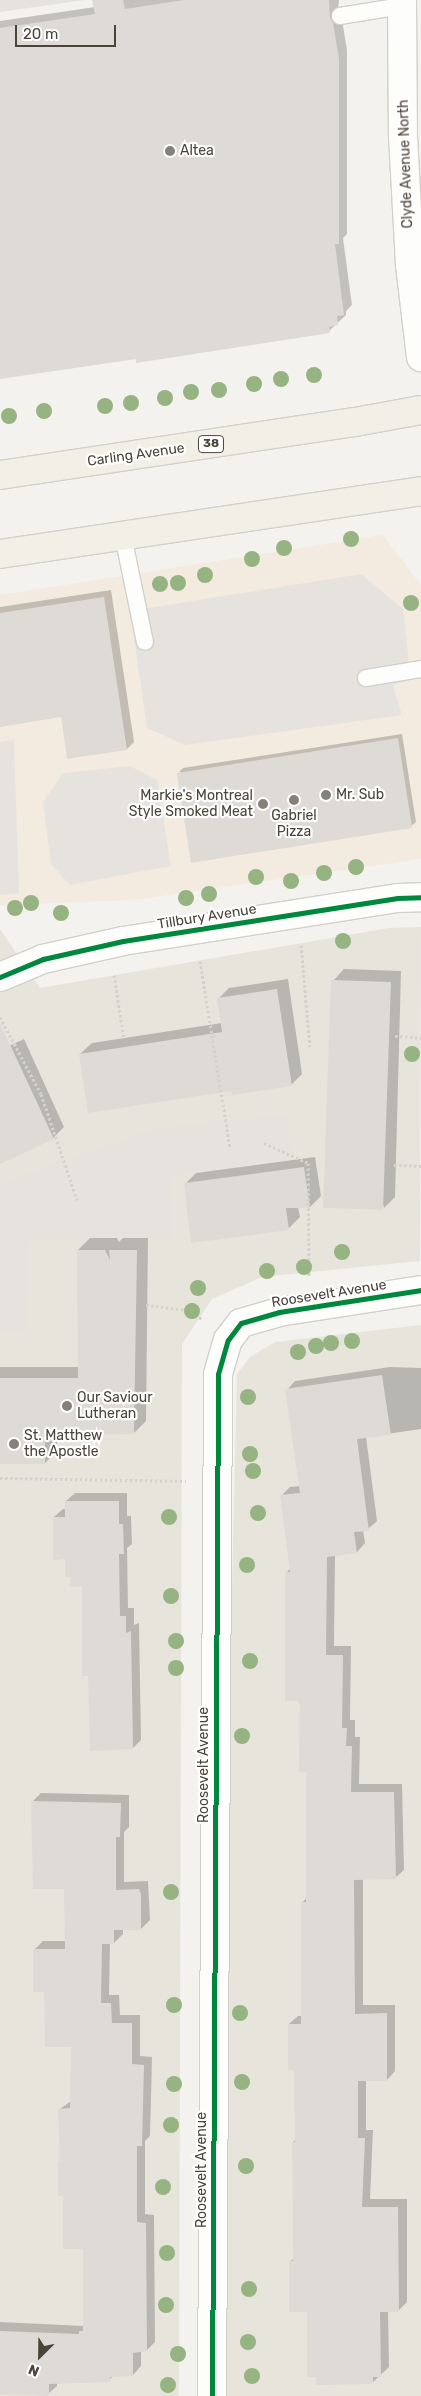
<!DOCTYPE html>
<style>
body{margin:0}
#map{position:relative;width:421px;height:2396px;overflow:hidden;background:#f4f2ee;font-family:Rubik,sans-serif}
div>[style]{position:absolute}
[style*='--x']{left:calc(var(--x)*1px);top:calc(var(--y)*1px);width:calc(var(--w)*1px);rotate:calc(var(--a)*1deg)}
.residential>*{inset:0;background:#e7e4dc}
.commercial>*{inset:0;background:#f3ebdf}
.parking>*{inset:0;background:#e6e3df}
.shadow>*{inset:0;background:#0003}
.building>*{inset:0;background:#dedbd6;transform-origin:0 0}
.path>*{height:3px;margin-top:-1.5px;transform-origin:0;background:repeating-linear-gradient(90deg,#d3d2cc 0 2.5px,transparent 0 5px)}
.roads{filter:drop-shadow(1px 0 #d2d0cb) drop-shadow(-1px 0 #d2d0cb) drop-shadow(0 1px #d2d0cb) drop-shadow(0 -1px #d2d0cb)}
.service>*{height:16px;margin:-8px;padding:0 8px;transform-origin:8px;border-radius:8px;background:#fdfdfc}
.minor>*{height:28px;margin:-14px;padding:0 14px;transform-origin:14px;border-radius:14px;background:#fdfdfc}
.tertiary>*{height:28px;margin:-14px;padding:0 14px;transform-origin:14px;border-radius:14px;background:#fdfdfc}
.primary>*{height:28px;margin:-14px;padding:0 14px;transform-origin:14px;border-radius:14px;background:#f2efe6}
.cycleway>*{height:5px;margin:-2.5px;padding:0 2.5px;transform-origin:2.5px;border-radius:2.5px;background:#00873e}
.trees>*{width:16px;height:16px;margin:-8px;border-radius:50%;background:#96b382}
.dots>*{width:14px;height:14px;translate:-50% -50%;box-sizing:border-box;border:2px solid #fff;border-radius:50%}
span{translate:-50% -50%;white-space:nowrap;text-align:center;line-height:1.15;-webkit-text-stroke:4.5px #fff;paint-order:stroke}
.shield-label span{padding:1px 4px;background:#fff;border:1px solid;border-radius:4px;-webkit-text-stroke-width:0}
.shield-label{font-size:12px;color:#4b4439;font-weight:700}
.poi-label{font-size:14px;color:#4b4439}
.left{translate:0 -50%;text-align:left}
.right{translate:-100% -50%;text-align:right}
.street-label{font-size:14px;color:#4b4439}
.north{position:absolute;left:15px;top:2331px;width:50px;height:50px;-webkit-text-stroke:4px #fff;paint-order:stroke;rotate:203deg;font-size:14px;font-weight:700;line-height:20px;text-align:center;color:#4b4439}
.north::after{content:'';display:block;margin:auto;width:18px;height:22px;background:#4b4439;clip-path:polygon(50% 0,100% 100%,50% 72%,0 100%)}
.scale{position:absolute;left:15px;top:25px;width:101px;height:22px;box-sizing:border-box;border:2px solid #4b4439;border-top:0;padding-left:6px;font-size:15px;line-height:18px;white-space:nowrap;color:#4b4439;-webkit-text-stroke:4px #fff;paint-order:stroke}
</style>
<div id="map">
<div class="residential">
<i style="clip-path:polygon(421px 927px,420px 1261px,262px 1277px,212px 1299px,182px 1344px,179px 2396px,0 2396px,0 929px,40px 988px,389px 928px)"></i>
<i style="clip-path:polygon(421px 1325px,421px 2396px,213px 2396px,237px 1374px,250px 1357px,275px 1342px)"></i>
</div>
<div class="commercial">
<i style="clip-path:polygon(383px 535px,421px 585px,421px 859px,134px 900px,0 905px,0 595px)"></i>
</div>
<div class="parking">
<i style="clip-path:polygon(0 0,85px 0,0 12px)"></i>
<i style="clip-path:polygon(361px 574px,403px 609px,411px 680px,393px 685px,402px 715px,185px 745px,147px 728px,130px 611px)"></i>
<i style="clip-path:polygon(14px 740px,19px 893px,0 895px,0 742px)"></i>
<i style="clip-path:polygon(130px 766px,157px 780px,171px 866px,70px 885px,51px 864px,43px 802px,63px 773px)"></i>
<i style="clip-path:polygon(286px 1115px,292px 1158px,172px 1175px,173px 1238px,30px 1240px,27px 1331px,0 1331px,0 1184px,155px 1128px)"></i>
</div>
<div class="shadow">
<i style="clip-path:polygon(94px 0,339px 0,338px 9px,341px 14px,347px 50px,347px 234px,343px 238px,352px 305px,346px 311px,346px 315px,329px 331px,0 378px,0 21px,95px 7px)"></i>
<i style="clip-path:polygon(111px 590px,134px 742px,127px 749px,62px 716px,0 725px,0 607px)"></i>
<i style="clip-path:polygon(402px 734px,416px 822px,411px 826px,179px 772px,183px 768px)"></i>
<i style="clip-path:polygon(344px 969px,401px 971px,395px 1197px,384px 1208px,333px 981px)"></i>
<i style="clip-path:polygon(288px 979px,302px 1074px,291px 1085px,232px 1090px,80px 1054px,92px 1043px,222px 1023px,218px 999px,229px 988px)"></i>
<i style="clip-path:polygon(24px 1039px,64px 1127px,53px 1138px,0 1161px,0 1050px)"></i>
<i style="clip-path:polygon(315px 1157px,321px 1196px,310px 1207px,298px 1207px,300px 1217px,289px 1228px,192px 1241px,185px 1184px,196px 1173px)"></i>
<i style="clip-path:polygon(90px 1238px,117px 1238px,119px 1242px,123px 1238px,148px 1238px,146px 1421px,134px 1433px,57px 1434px,57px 1451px,45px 1463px,0 1463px,0 1367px,79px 1367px,78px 1250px)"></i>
<i style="clip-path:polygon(390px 1367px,421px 1368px,421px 1429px,366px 1437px,377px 1521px,368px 1529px,363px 1530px,365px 1543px,357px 1552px,335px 1555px,334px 1646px,351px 1646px,350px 1720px,355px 1720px,355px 1737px,360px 1737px,359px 1784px,402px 1784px,404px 1870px,395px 1878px,363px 1879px,363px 2005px,395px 2005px,395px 2071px,387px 2080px,366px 2080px,366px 2130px,373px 2130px,370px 2199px,407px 2199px,407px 2302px,398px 2311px,388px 2311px,389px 2367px,372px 2383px,308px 2311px,290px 2262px,294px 2258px,293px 2142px,296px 2139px,295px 2069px,289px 2024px,298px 2016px,302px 2016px,302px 1903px,307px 1897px,307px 1771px,286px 1573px,291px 1568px,281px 1496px,290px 1487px,300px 1486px,287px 1390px,295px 1381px)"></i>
<i style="clip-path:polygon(75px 1493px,127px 1493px,127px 1516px,131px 1516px,132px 1544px,127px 1548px,128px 1608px,134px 1608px,134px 1625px,139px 1623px,141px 1740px,133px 1748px,90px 1675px,83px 1585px,71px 1576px,54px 1517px,63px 1509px,66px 1509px,66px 1501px)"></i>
<i style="clip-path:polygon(41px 1793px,129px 1795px,129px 1827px,124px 1832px,124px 1882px,148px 1881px,150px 1920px,141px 1929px,123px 1929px,123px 1934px,114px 1943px,110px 1943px,109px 1995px,119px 1995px,120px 2015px,140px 2015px,140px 2056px,152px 2057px,150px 2136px,145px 2141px,145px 2214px,154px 2215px,155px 2342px,147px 2350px,141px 2351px,141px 2366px,133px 2375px,114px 2375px,109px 2380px,57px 2382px,57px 2386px,48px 2394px,0 2392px,0 2322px,84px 2326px,84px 2248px,59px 2162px,61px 2160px,60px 2109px,71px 2101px,72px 2045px,45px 1991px,35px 1949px,43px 1941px,66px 1941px,65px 1888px,33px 1801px)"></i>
</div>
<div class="building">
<i style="clip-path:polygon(92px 0,123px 0,125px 9px,184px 0,329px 0,330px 18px,333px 23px,339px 59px,339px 244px,335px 244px,344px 315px,337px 316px,338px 325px,329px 327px,330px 333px,136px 363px,136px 359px,0 379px,0 28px,95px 14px)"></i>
<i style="clip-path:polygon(104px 597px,127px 750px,67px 759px,61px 717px,0 727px,0 613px)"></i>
<i style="left:398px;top:738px;width:91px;height:224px;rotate:81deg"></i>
<i style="left:331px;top:980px;width:60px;height:228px;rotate:2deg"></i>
<i style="clip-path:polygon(277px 989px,292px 1086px,232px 1095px,231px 1091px,88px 1113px,79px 1054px,222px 1032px,217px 998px)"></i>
<i style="clip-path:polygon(0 1023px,54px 1139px,0 1164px)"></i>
<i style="clip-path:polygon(304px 1167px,310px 1208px,286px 1208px,289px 1230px,191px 1243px,184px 1183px)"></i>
<i style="clip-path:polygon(77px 1250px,105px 1250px,110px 1260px,109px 1250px,137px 1250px,134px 1434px,45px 1435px,45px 1464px,0 1464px,0 1378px,78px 1378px)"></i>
<i style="clip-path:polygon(382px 1375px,391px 1435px,357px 1439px,369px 1531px,354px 1532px,357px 1553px,327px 1557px,326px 1655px,343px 1655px,342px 1728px,347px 1728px,346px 1746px,352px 1746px,351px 1792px,394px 1792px,396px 1879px,354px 1880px,355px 2014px,387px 2013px,387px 2081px,358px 2081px,358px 2138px,365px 2138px,362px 2207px,398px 2207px,399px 2312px,380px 2312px,381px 2377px,373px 2377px,373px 2384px,316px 2385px,316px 2377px,307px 2377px,307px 2312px,289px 2312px,289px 2261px,293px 2261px,292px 2142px,295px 2142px,294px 2070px,288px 2070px,288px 2024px,301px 2024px,301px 1902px,306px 1902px,306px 1772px,299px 1772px,300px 1701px,285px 1701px,285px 1572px,290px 1572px,280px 1495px,300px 1493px,285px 1389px)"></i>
<i style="clip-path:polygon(65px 1501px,119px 1501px,119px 1524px,123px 1524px,124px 1554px,119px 1554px,120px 1616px,126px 1616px,126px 1633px,131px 1631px,133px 1749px,90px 1751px,88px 1676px,82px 1676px,82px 1586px,70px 1587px,70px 1577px,65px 1577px,65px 1559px,53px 1560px,53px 1517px,65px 1517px)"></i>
<i style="clip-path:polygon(31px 1801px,121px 1803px,120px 1837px,116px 1837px,116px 1890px,139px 1889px,141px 1894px,141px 1930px,114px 1930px,114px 1944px,102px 1944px,101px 2003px,111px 2003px,112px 2023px,132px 2023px,132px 2064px,144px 2065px,142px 2146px,137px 2146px,137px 2222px,146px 2223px,147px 2351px,133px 2353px,133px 2376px,110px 2377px,110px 2382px,49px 2384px,49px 2396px,0 2394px,0 2331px,79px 2334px,79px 2331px,83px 2331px,83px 2249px,63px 2249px,63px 2196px,58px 2196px,58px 2161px,60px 2161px,58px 2109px,70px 2108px,71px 2047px,45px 2047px,44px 1992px,33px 1992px,33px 1949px,65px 1949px,64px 1889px,33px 1889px)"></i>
</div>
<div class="path">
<i style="--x:301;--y:945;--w:102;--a:85"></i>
<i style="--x:200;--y:961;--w:190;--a:80.9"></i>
<i style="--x:114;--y:975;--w:64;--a:81"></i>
<i style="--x:0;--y:1017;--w:87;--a:62"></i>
<i style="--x:41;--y:1094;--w:112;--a:71.2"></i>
<i style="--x:395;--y:1036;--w:26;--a:4"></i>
<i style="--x:264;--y:1143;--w:48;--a:24.4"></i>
<i style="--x:308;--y:1163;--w:113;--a:89.5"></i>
<i style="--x:394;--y:1165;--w:27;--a:2"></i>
<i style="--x:146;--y:1305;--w:35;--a:7"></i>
<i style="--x:181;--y:1309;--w:23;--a:25"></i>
<i style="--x:0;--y:1478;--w:186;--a:0.9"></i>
</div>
<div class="roads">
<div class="service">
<i style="--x:340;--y:16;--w:63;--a:-9.2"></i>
<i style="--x:123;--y:536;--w:108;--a:78.3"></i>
<i style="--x:366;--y:678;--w:56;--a:-9.3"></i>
</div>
<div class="minor">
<i style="--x:0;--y:977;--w:47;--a:-22.7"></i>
<i style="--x:43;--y:959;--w:82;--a:-12.7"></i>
<i style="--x:123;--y:941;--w:278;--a:-8.9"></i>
<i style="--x:398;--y:898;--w:23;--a:-2"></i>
<i style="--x:212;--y:2396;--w:1022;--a:-89.66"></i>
<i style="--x:218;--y:1374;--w:35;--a:-74"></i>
<i style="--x:228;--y:1340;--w:21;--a:-53"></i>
<i style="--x:241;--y:1323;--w:40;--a:-16"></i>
<i style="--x:279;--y:1312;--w:144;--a:-8.8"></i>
</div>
<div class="tertiary">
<i style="--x:402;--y:0;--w:136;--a:89.6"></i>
<i style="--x:403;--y:136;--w:129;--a:86.9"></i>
<i style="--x:410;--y:265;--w:93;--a:83.2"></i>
</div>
<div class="primary">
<i style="--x:0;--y:475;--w:359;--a:-8.5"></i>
<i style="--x:355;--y:422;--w:67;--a:-10.3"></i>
<i style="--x:0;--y:554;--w:426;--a:-8.5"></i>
</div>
</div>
<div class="cycleway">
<i style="--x:0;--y:977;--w:47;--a:-22.7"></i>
<i style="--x:43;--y:959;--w:82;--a:-12.7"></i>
<i style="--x:123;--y:941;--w:278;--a:-8.9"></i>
<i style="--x:398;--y:898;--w:23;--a:-2"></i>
<i style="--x:212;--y:2396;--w:1022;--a:-89.66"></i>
<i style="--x:218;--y:1374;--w:35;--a:-74"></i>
<i style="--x:228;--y:1340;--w:21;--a:-53"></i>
<i style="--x:241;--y:1323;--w:40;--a:-16"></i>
<i style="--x:279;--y:1312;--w:144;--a:-8.8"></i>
</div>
<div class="trees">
<i style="left:314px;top:375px"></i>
<i style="left:281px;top:379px"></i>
<i style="left:254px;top:384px"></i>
<i style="left:219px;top:390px"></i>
<i style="left:191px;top:392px"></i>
<i style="left:165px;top:398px"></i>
<i style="left:131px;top:403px"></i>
<i style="left:105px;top:406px"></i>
<i style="left:44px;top:411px"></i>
<i style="left:9px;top:416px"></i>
<i style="left:351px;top:539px"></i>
<i style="left:284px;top:548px"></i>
<i style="left:252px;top:559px"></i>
<i style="left:205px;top:575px"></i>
<i style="left:178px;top:583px"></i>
<i style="left:160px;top:584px"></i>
<i style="left:411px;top:603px"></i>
<i style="left:356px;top:867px"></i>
<i style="left:324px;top:873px"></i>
<i style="left:256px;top:877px"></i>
<i style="left:291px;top:881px"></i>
<i style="left:209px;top:894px"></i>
<i style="left:186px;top:898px"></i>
<i style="left:31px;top:903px"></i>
<i style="left:15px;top:908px"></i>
<i style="left:61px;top:913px"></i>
<i style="left:343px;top:941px"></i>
<i style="left:412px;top:1054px"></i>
<i style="left:342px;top:1252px"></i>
<i style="left:304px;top:1267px"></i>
<i style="left:267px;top:1271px"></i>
<i style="left:198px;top:1288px"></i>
<i style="left:192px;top:1311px"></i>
<i style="left:352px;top:1341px"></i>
<i style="left:331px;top:1343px"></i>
<i style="left:316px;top:1346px"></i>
<i style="left:298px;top:1352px"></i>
<i style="left:248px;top:1397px"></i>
<i style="left:250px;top:1454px"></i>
<i style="left:253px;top:1471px"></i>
<i style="left:258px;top:1513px"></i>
<i style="left:169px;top:1517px"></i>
<i style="left:247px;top:1565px"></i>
<i style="left:171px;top:1596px"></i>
<i style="left:176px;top:1641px"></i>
<i style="left:250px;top:1661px"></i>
<i style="left:176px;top:1668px"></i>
<i style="left:242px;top:1736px"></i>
<i style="left:171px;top:1892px"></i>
<i style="left:174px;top:2005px"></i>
<i style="left:240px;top:2013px"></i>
<i style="left:242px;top:2082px"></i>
<i style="left:174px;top:2084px"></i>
<i style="left:171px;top:2125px"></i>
<i style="left:246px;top:2166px"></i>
<i style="left:163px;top:2187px"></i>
<i style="left:167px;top:2253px"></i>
<i style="left:249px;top:2289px"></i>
<i style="left:166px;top:2305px"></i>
<i style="left:248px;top:2342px"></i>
<i style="left:178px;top:2354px"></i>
<i style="left:252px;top:2376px"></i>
<i style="left:168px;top:2385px"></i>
</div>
<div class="dots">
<i style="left:170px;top:151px;background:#868178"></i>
<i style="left:326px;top:795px;background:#868178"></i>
<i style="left:294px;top:800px;background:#868178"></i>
<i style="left:263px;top:804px;background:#868178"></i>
<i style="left:67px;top:1406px;background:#868178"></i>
<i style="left:14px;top:1444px;background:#868178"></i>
</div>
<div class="shield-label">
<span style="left:211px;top:444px">38</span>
</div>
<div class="poi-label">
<span class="left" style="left:180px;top:151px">Altea</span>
<span class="left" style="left:336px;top:795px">Mr. Sub</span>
<span class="right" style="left:253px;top:804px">Markie's Montreal<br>Style Smoked Meat</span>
<span style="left:294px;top:824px">Gabriel<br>Pizza</span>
<span class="left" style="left:77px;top:1406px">Our Saviour<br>Lutheran</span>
<span class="left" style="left:24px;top:1444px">St. Matthew<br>the Apostle</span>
</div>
<div class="street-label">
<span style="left:406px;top:164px;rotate:-92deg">Clyde Avenue North</span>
<span style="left:136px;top:455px;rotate:-8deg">Carling Avenue</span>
<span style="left:207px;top:917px;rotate:-9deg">Tillbury Avenue</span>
<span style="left:329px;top:1294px;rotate:-9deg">Roosevelt Avenue</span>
<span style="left:204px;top:1765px;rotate:-90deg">Roosevelt Avenue</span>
<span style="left:202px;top:2170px;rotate:-90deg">Roosevelt Avenue</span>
</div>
<div class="north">N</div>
<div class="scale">20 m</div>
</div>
